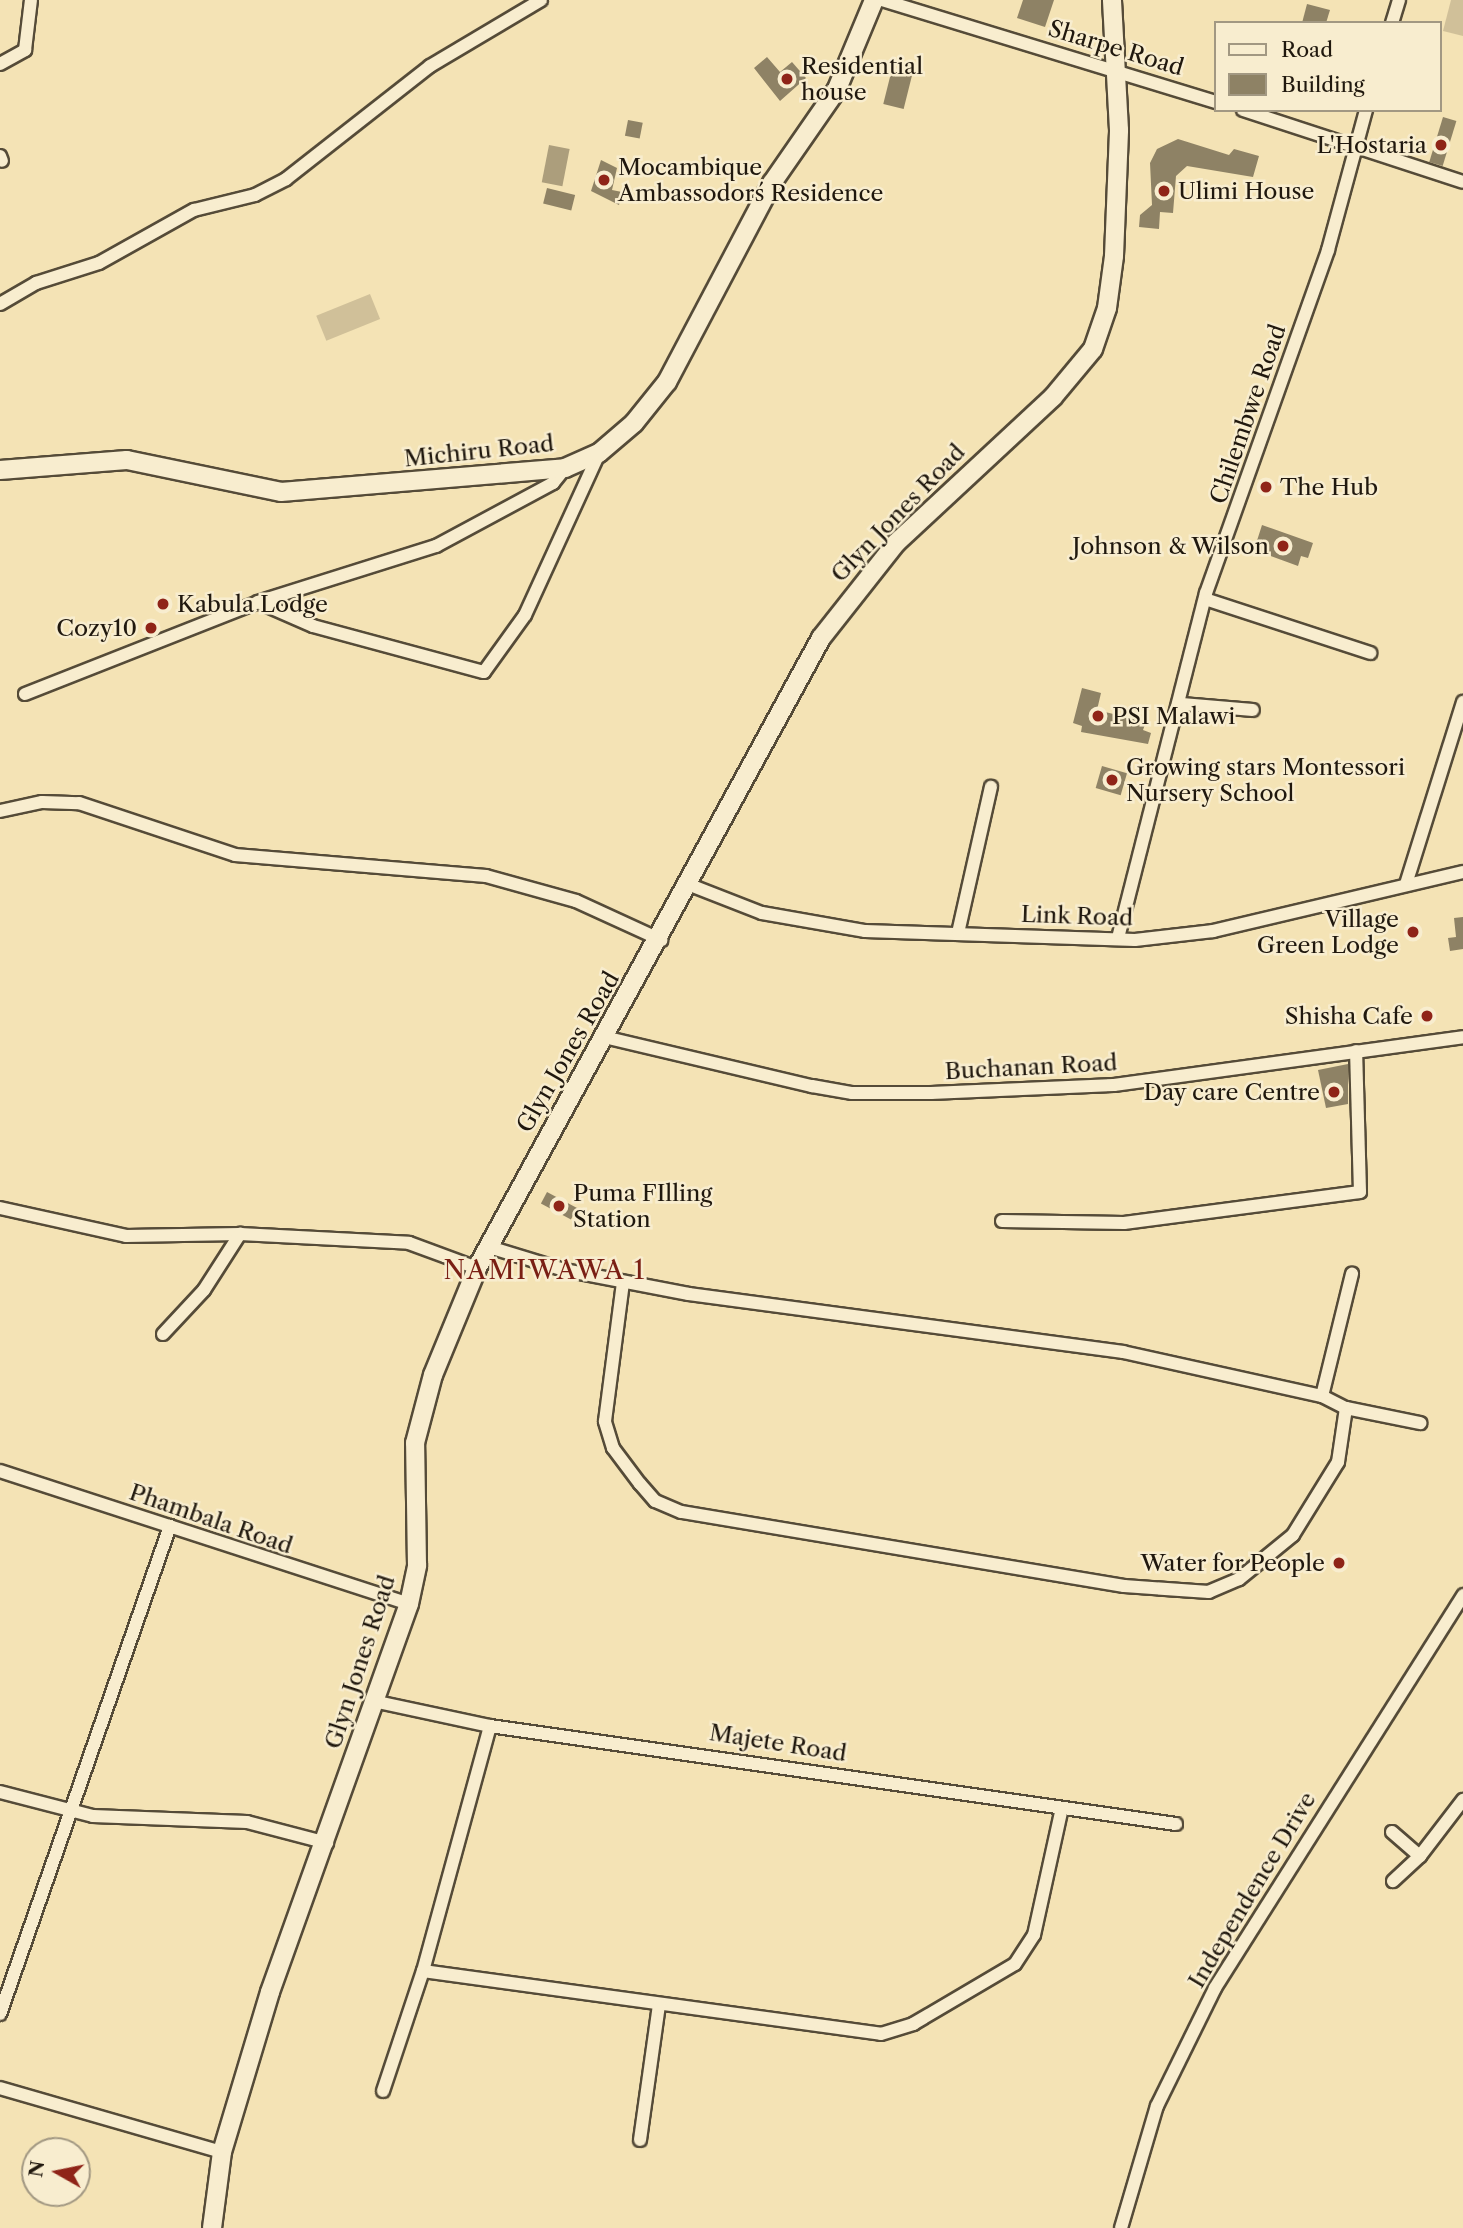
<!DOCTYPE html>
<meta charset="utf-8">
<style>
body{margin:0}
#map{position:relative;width:1463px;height:2228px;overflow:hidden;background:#f4e3b5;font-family:"Libre Caslon Text",serif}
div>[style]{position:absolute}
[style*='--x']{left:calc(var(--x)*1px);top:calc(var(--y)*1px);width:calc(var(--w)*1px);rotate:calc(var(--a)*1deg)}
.green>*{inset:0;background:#d0c099;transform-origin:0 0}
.water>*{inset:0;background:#ac9e7c;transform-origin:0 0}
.building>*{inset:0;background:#8e8265;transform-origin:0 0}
.roads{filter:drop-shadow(2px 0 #554b38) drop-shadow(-2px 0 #554b38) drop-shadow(0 2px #554b38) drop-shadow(0 -2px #554b38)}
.street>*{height:12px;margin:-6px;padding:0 6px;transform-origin:6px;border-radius:6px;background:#f8edcf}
.secondary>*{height:18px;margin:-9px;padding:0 9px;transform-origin:9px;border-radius:9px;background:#f8edcf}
.dots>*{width:19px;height:19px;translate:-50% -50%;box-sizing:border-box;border:4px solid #f8edcf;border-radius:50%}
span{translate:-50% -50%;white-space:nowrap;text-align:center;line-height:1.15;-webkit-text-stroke:5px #f8edcf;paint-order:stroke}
.street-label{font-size:23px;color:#20180e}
.poi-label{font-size:23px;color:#20180e}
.left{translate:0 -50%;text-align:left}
.right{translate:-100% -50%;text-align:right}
.quarter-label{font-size:26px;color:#7a1f14;letter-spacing:2px}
.legend{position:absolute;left:1214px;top:21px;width:228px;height:91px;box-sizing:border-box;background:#f8edcf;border:2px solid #a29882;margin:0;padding:9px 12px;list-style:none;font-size:21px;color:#20180e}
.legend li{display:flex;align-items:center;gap:14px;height:35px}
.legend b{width:35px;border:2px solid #a29882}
.north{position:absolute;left:21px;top:2137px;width:70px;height:70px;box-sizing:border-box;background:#f8edcf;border:2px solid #a29882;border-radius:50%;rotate:279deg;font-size:19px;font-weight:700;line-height:28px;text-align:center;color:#20180e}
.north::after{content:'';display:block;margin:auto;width:24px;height:32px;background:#8f2418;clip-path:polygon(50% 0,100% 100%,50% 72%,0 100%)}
</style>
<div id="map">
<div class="green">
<i style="clip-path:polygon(1451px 0,1463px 0,1463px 36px,1443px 31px)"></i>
<i style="left:370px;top:294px;width:27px;height:58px;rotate:68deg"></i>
</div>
<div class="water">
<i style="left:549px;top:145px;width:21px;height:38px;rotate:11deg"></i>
</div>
<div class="building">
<i style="clip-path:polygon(1023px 0,1054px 0,1045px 27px,1017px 18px)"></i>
<i style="clip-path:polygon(1307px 4px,1330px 10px,1326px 23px,1302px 23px)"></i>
<i style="clip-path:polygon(767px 57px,780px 72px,792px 62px,806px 78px,780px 101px,754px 68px)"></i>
<i style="left:892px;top:69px;width:21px;height:36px;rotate:14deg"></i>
<i style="left:1443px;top:117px;width:14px;height:47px;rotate:17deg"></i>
<i style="left:628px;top:120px;width:15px;height:16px;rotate:11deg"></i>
<i style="clip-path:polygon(1178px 139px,1229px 155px,1234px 149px,1259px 156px,1253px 177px,1187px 166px,1176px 176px,1173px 213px,1160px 212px,1159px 229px,1139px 227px,1140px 215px,1152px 205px,1150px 163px,1157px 149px)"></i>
<i style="clip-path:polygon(601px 160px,617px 168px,612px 190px,622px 192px,619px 205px,591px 191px)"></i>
<i style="left:547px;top:188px;width:29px;height:16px;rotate:14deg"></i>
<i style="clip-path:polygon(1262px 525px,1313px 543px,1308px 558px,1301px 556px,1298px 566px,1254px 550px)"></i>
<i style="clip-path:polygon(1082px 688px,1101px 693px,1097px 710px,1146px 722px,1143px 730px,1151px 733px,1148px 744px,1081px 732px,1082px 726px,1073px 723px)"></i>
<i style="left:1102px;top:766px;width:26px;height:23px;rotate:16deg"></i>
<i style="clip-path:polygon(1463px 917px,1463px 949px,1450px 951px,1448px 938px,1456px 937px,1454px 918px)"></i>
<i style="clip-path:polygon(1348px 1064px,1348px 1104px,1326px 1108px,1318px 1070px)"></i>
<i style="left:547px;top:1192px;width:34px;height:13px;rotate:28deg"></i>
</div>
<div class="roads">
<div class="street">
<i style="--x:882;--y:0;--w:349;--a:17"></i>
<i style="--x:1392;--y:23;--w:24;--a:-73"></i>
<i style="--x:0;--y:64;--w:29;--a:-29"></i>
<i style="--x:25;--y:50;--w:50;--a:-83.2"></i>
<i style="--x:1243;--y:110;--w:231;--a:18.1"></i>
<i style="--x:0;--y:156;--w:5;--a:68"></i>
<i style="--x:0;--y:304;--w:42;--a:-30.3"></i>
<i style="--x:36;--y:283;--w:66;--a:-17.6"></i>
<i style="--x:99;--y:263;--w:109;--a:-29.2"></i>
<i style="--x:194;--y:210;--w:63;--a:-13.8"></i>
<i style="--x:255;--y:195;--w:35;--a:-27"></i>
<i style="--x:286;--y:179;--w:183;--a:-38.1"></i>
<i style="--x:430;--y:66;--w:129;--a:-30.7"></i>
<i style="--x:1205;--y:599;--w:174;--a:18.1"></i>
<i style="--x:258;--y:602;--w:60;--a:23.6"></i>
<i style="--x:313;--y:626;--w:177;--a:15.1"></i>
<i style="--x:484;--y:672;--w:70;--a:-54.3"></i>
<i style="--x:525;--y:615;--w:178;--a:-65.4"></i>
<i style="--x:25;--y:694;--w:251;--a:-21.5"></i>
<i style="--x:258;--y:602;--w:187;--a:-17.5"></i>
<i style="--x:436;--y:546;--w:133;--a:-28.3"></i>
<i style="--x:553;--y:483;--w:19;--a:-51"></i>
<i style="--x:1182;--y:704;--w:71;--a:4.8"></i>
<i style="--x:0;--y:811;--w:43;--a:-12.1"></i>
<i style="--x:42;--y:802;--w:37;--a:2"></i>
<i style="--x:79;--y:803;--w:164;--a:18.4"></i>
<i style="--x:235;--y:855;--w:252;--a:4.8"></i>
<i style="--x:486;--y:876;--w:93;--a:15.5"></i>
<i style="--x:576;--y:901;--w:94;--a:24.6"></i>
<i style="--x:1406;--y:884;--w:191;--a:-72.6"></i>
<i style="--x:690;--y:885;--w:77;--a:21.3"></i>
<i style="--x:762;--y:913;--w:105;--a:9.9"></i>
<i style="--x:865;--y:931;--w:270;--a:1.9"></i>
<i style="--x:1135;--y:940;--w:79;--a:-6.6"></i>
<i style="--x:1213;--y:931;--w:257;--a:-13.3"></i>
<i style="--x:958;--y:933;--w:150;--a:-77.3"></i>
<i style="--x:1118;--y:938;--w:356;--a:-75.7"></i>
<i style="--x:1206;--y:593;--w:364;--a:-70.4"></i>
<i style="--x:1328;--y:250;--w:145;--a:-74.8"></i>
<i style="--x:604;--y:1037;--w:214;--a:13.3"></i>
<i style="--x:812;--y:1086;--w:41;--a:9.9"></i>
<i style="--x:852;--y:1093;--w:79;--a:0"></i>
<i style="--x:931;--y:1093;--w:183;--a:-2.5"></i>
<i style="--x:1114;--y:1085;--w:352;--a:-7.8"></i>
<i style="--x:0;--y:1208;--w:129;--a:12.5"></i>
<i style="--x:126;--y:1236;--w:114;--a:-1"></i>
<i style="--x:240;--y:1234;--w:169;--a:3"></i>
<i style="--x:409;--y:1243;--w:72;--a:20.2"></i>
<i style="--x:1002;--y:1221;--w:122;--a:0.9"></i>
<i style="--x:1124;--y:1223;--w:238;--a:-7.5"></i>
<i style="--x:1360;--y:1192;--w:141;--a:-91.6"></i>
<i style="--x:489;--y:1247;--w:78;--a:17"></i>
<i style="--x:564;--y:1270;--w:127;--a:10.9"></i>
<i style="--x:689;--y:1294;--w:438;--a:7.6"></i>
<i style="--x:1123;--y:1352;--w:204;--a:12.5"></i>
<i style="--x:1322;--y:1396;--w:27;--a:27"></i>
<i style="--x:1346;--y:1408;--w:55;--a:98.4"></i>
<i style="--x:1338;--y:1462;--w:86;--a:121.7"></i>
<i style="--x:1293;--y:1535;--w:70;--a:140.8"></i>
<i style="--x:1239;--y:1579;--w:33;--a:157"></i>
<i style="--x:1209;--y:1592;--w:85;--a:-176"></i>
<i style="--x:1124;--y:1586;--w:449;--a:-170.5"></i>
<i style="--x:681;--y:1512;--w:28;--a:-157"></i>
<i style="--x:655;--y:1501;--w:23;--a:-131"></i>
<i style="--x:640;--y:1484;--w:45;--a:-126.9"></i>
<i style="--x:613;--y:1448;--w:28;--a:-107"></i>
<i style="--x:605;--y:1421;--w:140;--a:-82.6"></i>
<i style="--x:163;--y:1334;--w:60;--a:-47"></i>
<i style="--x:204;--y:1290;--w:67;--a:-57.3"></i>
<i style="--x:1322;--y:1396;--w:126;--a:-76.2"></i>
<i style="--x:1346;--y:1408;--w:76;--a:11.5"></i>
<i style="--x:0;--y:1471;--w:430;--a:18"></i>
<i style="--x:373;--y:1701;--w:120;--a:12.1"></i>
<i style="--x:490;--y:1726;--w:693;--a:8.13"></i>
<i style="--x:0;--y:1792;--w:96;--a:14.5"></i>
<i style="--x:93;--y:1816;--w:154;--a:2.2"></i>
<i style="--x:247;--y:1822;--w:83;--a:14.7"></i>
<i style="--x:1392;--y:1832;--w:37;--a:41"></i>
<i style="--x:1420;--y:1856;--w:37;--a:137"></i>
<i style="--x:1420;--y:1856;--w:71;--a:-52.5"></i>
<i style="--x:423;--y:1971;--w:462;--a:7.8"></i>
<i style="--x:881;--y:2034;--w:34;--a:-17"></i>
<i style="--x:913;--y:2024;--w:118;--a:-30.5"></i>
<i style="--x:1015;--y:1964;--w:35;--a:-57"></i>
<i style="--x:1034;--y:1935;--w:126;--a:-77.6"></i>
<i style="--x:0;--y:2014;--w:517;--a:-70.79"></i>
<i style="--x:0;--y:2088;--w:231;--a:16.1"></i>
<i style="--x:383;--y:2091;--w:126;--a:-71.6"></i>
<i style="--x:423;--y:1971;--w:254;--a:-74.7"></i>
<i style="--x:640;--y:2140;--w:136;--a:-82"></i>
<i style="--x:1121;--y:2228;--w:127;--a:-73.6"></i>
<i style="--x:1157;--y:2106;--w:131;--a:-63.8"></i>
<i style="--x:1215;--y:1988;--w:465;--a:-57.7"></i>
</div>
<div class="secondary">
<i style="--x:0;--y:470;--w:127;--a:-4.5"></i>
<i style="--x:127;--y:460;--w:157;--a:11.7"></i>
<i style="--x:281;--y:492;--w:285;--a:-4.8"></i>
<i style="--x:565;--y:468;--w:37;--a:-24"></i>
<i style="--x:599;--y:453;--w:46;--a:-40.6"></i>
<i style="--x:634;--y:423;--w:53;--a:-51.2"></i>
<i style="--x:667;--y:382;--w:225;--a:-62.2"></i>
<i style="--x:772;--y:183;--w:114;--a:-55.3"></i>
<i style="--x:837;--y:89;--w:96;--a:-67.4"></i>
<i style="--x:212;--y:2228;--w:77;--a:-82.5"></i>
<i style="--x:222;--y:2152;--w:167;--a:-73.3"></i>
<i style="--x:270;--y:1992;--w:412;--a:-70.3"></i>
<i style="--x:409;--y:1604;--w:40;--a:-78"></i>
<i style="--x:417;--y:1565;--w:122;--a:-90.9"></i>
<i style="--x:415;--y:1443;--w:70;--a:-75.2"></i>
<i style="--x:433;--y:1375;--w:116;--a:-67.6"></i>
<i style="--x:477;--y:1268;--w:718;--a:-61.36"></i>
<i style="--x:821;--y:638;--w:121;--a:-51.7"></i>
<i style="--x:896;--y:543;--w:214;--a:-42.9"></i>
<i style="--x:1053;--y:397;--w:62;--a:-50.2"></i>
<i style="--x:1093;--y:349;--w:43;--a:-71.1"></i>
<i style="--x:1107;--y:308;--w:52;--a:-82.3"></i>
<i style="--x:1114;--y:256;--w:126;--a:-87.7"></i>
<i style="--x:1119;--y:130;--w:130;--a:-93.1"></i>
</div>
</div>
<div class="dots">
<i style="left:787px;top:79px;background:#8f2418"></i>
<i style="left:1441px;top:145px;background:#8f2418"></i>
<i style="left:604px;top:180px;background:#8f2418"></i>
<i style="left:1164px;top:191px;background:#8f2418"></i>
<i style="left:1266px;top:487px;background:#8f2418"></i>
<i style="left:1283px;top:546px;background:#8f2418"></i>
<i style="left:163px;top:604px;background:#8f2418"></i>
<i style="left:151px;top:628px;background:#8f2418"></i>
<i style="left:1098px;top:716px;background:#8f2418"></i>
<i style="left:1112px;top:780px;background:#8f2418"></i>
<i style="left:1413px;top:932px;background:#8f2418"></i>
<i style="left:1427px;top:1016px;background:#8f2418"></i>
<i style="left:1334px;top:1092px;background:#8f2418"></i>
<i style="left:559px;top:1206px;background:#8f2418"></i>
<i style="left:1339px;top:1563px;background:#8f2418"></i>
</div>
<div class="street-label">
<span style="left:1116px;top:48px;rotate:17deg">Sharpe Road</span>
<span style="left:1248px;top:414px;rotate:-71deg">Chilembwe Road</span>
<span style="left:479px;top:451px;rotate:-6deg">Michiru Road</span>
<span style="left:898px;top:513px;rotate:-46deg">Glyn Jones Road</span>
<span style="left:1077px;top:916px;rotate:2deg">Link Road</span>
<span style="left:568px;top:1052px;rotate:-60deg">Glyn Jones Road</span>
<span style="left:1031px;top:1067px;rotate:-3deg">Buchanan Road</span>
<span style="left:211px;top:1519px;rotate:19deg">Phambala Road</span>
<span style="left:360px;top:1662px;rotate:-72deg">Glyn Jones Road</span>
<span style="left:778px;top:1743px;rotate:9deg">Majete Road</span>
<span style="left:1252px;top:1890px;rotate:-59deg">Independence Drive</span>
</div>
<div class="poi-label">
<span class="left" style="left:801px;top:79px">Residential<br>house</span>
<span class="right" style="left:1427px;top:145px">L'Hostaria</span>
<span class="left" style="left:618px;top:180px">Mocambique<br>Ambassodorś Residence</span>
<span class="left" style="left:1178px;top:191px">Ulimi House</span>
<span class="left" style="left:1280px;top:487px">The Hub</span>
<span class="right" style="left:1269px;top:546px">Johnson &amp; Wilson</span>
<span class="left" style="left:177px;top:604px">Kabula Lodge</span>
<span class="right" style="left:137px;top:628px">Cozy10</span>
<span class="left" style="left:1112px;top:716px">PSI Malawi</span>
<span class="left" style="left:1126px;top:780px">Growing stars Montessori<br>Nursery School</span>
<span class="right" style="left:1399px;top:932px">Village<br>Green Lodge</span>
<span class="right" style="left:1413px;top:1016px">Shisha Cafe</span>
<span class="right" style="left:1320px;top:1092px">Day care Centre</span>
<span class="left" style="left:573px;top:1206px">Puma FIlling<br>Station</span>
<span class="right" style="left:1325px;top:1563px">Water for People</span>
</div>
<div class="quarter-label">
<span style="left:545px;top:1271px">NAMIWAWA 1</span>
</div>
<ul class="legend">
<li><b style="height:9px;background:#f8edcf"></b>Road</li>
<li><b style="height:19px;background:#8e8265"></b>Building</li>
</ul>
<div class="north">N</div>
</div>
